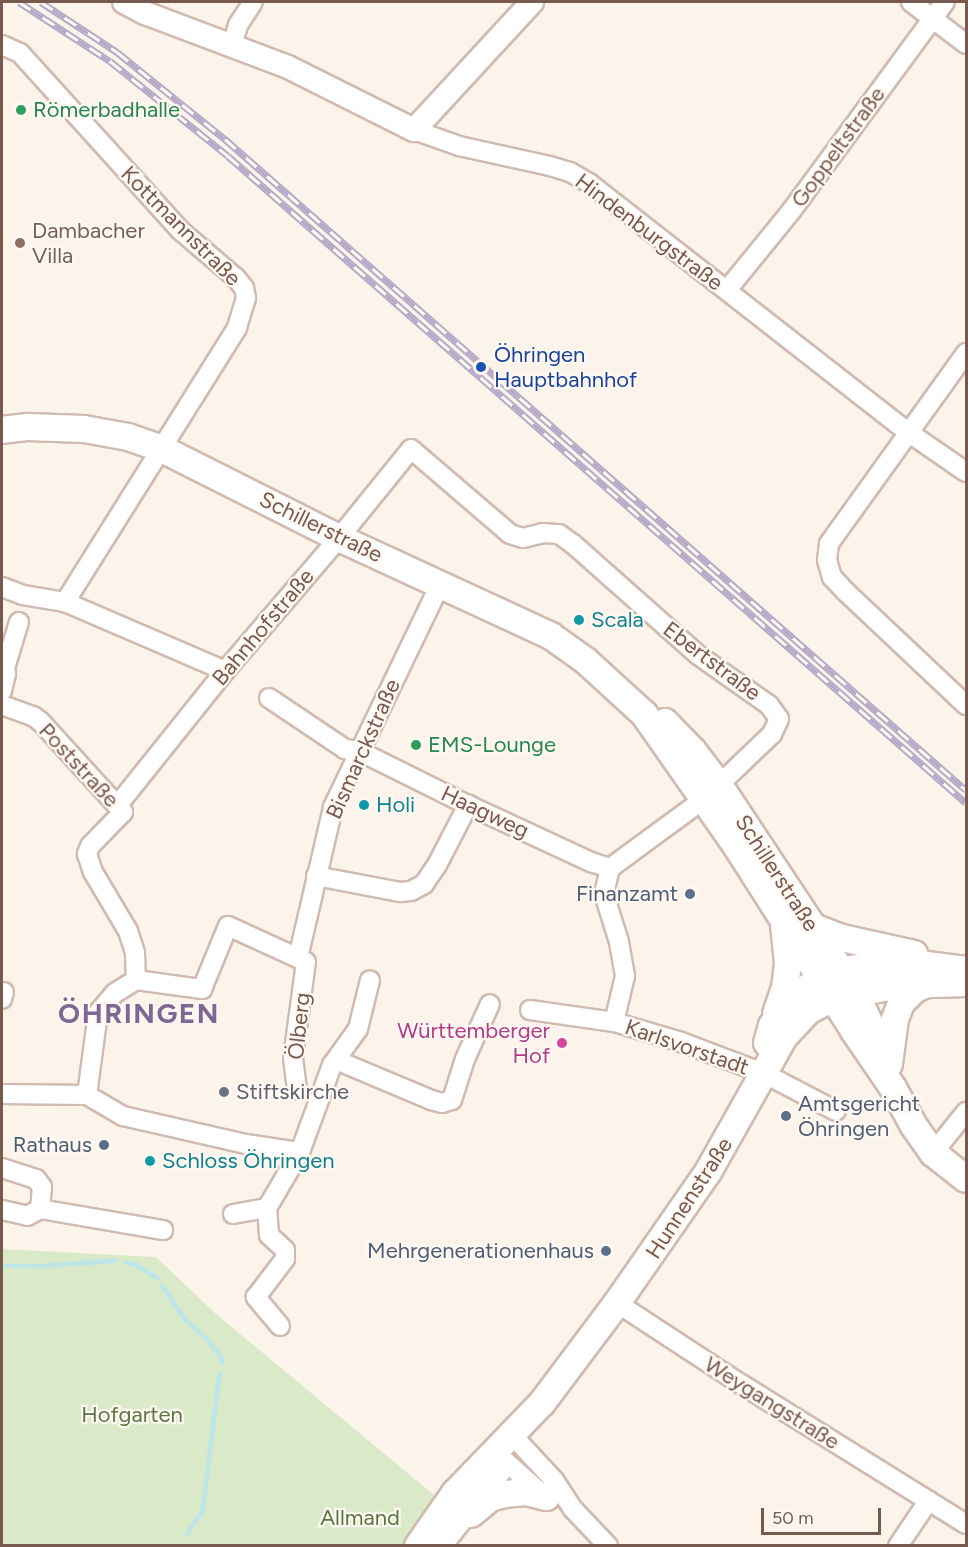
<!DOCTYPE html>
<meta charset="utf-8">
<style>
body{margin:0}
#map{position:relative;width:968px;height:1547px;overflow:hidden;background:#fcf4eb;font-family:Figtree,sans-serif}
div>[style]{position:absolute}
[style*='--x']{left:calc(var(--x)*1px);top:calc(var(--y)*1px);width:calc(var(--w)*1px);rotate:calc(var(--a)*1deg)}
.green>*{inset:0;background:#daeac9}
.stream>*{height:4.5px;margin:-2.25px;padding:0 2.25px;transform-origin:2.25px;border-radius:2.25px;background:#bfe5e6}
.roads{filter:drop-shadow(2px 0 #cfbbb0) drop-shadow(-2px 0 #cfbbb0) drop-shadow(0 2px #cfbbb0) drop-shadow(0 -2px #cfbbb0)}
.minor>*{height:18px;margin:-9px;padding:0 9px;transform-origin:9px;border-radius:9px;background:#fff}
.tertiary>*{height:22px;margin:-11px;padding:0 11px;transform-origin:11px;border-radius:11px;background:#fff}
.secondary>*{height:26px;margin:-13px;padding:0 13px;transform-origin:13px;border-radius:13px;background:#fff}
.rail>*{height:7px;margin-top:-3.5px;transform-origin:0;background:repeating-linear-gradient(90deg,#fff8f2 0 14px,#b6a8c7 0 28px);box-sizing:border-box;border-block:2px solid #b6a8c7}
.dots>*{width:16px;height:16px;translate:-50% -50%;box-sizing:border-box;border:3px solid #fff8f2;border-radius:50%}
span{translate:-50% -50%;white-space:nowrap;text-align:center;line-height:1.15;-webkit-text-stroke:4.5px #fff8f2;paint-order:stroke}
.leisure-label{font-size:22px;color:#27864d}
.left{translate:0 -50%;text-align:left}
.street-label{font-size:22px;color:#78594e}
.education-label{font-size:22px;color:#785e54}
.transit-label{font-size:22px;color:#164399}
.culture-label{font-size:22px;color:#0d838f}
.service-label{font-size:22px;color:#4e5e75}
.right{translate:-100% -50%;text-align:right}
.hotel-label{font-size:22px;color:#b23c85}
.worship-label{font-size:22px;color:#5b616d}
.park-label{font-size:22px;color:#587743}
.district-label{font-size:28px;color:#7f6693;font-weight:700;letter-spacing:1.5px}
.frame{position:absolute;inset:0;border:3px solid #78594e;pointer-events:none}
.scale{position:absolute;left:761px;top:1508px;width:120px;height:27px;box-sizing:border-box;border:3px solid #78594e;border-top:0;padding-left:8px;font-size:18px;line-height:21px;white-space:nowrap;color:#78594e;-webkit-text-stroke:4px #fff8f2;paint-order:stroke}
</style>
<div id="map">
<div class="green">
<i style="clip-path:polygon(2px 1249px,156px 1257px,216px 1314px,446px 1505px,418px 1545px,2px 1545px)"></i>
</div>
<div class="stream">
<i style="--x:125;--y:1262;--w:10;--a:11"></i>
<i style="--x:135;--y:1264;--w:26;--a:32"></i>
<i style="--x:2;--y:1266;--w:35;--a:0"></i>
<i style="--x:37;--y:1266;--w:78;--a:-4.4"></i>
<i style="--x:162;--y:1285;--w:41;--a:55.9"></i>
<i style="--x:185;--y:1319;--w:30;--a:42"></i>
<i style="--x:207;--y:1339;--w:26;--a:53"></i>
<i style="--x:223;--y:1360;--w:3;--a:108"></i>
<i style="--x:187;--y:1533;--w:27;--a:-56"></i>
<i style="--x:202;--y:1511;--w:137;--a:-82.9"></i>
</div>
<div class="roads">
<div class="minor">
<i style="--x:911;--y:2;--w:69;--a:37.4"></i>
<i style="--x:2;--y:45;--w:20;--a:24"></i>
<i style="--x:20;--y:53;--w:240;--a:47.9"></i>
<i style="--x:181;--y:231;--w:72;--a:40.5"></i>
<i style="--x:236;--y:278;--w:13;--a:51"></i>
<i style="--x:244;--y:288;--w:10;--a:79"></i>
<i style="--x:246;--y:298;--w:31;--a:107"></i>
<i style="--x:237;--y:328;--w:324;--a:122.1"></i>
<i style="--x:232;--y:46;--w:22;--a:-74"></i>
<i style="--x:238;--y:25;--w:27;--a:-57"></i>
<i style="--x:414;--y:130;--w:48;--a:19.6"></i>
<i style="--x:459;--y:146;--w:93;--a:12.4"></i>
<i style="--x:550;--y:166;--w:21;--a:17"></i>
<i style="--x:570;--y:172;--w:22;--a:30"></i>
<i style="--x:589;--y:183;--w:405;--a:38"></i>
<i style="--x:908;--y:432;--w:70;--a:34.6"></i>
<i style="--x:727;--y:290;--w:103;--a:-50.9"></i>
<i style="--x:792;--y:210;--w:258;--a:-53.7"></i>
<i style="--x:966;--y:353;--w:235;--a:125.7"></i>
<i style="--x:829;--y:544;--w:16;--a:97"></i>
<i style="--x:827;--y:560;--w:18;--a:74"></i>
<i style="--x:832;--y:577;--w:21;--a:47"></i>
<i style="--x:846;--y:592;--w:165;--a:43.3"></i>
<i style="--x:2;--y:587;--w:22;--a:21"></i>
<i style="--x:23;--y:595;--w:43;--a:9.5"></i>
<i style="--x:65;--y:602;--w:174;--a:23.3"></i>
<i style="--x:2;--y:691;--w:17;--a:-77"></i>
<i style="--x:6;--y:674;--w:6;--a:-99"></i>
<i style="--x:5;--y:668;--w:48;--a:-73.1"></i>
<i style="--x:269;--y:698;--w:92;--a:33.9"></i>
<i style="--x:345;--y:749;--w:14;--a:8"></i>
<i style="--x:359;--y:751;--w:122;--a:26.4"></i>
<i style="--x:468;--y:805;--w:136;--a:24.9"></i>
<i style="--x:591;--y:862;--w:20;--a:18"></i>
<i style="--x:2;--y:705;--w:33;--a:20"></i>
<i style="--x:33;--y:716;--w:10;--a:37"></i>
<i style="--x:41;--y:722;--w:122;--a:47.7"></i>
<i style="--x:123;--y:812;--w:47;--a:134.1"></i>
<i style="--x:90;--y:846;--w:9;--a:111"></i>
<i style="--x:87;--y:854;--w:19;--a:72"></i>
<i style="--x:93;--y:872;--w:69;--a:59.3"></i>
<i style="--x:128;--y:931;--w:23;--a:72"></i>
<i style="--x:135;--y:953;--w:27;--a:88"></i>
<i style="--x:117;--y:806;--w:173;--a:-51.3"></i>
<i style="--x:225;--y:671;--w:175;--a:-49.4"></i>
<i style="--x:339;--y:538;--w:114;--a:-51"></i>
<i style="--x:411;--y:449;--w:130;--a:40.6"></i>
<i style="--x:510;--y:534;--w:14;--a:17"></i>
<i style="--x:523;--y:538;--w:21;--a:-14"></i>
<i style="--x:543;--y:533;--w:16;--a:4"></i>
<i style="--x:559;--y:534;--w:17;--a:36"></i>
<i style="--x:573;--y:544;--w:167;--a:41.6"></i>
<i style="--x:698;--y:655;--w:87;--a:35.2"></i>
<i style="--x:769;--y:705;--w:17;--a:54"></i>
<i style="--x:779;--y:719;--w:17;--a:115"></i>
<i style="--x:772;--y:734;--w:94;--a:136.3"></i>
<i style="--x:704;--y:799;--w:117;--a:143.7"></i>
<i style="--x:610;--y:868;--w:27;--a:103"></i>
<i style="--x:604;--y:894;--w:50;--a:72.6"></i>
<i style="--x:619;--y:942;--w:35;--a:80"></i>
<i style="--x:625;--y:976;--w:47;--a:103.4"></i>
<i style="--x:316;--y:876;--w:86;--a:10.8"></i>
<i style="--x:400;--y:892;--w:11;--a:-5"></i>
<i style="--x:411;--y:891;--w:15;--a:-28"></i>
<i style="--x:424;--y:884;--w:23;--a:-56"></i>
<i style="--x:437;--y:865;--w:68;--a:-62.7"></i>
<i style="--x:2;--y:999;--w:7;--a:-74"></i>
<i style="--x:530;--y:1010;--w:85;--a:8.1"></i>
<i style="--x:614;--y:1022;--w:70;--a:16.6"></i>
<i style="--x:681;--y:1042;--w:88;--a:20.7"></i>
<i style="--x:763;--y:1073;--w:82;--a:27.5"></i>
<i style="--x:336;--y:1060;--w:103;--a:22.8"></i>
<i style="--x:431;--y:1100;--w:11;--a:15"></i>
<i style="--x:442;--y:1103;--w:10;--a:-17"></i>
<i style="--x:452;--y:1100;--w:43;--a:-72.4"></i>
<i style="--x:465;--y:1059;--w:60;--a:-65.6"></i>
<i style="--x:297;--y:1090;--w:32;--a:-97"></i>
<i style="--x:293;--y:1058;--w:97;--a:-82.3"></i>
<i style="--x:2;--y:1094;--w:85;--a:0.7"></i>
<i style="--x:87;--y:1095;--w:42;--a:30.3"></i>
<i style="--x:123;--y:1116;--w:126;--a:12.8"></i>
<i style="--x:246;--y:1144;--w:55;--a:8.4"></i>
<i style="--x:87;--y:1095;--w:83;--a:-82.4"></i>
<i style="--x:98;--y:1013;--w:26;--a:-50"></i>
<i style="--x:115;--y:993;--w:25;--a:-32"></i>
<i style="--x:136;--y:980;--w:67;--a:7.8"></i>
<i style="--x:202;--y:989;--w:68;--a:-67.6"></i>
<i style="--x:228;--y:926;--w:77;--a:24.6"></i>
<i style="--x:298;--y:958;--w:155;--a:-76.9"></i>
<i style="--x:333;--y:807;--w:249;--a:-64.3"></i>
<i style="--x:933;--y:1153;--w:53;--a:-51.2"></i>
<i style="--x:2;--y:1168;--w:36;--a:18"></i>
<i style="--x:36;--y:1179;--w:10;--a:53"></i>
<i style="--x:42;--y:1187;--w:22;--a:95"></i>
<i style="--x:2;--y:1210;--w:26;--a:13"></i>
<i style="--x:27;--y:1216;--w:15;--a:-28"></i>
<i style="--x:40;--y:1209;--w:125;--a:9.7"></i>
<i style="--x:233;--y:1214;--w:35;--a:-10"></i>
<i style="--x:617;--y:1303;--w:148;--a:33.2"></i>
<i style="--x:741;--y:1384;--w:265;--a:31.9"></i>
<i style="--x:280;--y:1326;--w:38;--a:-130"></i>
<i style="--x:256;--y:1297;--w:48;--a:-52.7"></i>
<i style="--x:285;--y:1259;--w:9;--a:-90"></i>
<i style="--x:285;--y:1250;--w:22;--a:-137"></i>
<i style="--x:269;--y:1235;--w:27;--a:-94"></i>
<i style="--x:267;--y:1208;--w:65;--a:-59.5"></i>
<i style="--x:300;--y:1152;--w:93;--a:-69.8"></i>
<i style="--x:332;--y:1065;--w:44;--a:-54.2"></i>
<i style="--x:358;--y:1029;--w:50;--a:-76.2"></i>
<i style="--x:512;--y:1435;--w:62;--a:47"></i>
<i style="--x:554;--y:1480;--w:35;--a:57"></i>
<i style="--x:573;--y:1509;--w:51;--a:46.6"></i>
<i style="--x:495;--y:1452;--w:63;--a:41.8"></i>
<i style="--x:898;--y:1546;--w:55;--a:-56"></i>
</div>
<div class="tertiary">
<i style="--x:124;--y:2;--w:24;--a:28"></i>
<i style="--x:145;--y:13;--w:153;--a:20.7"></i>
<i style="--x:288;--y:67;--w:141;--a:26.6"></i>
<i style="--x:414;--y:130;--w:174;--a:-47.3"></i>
</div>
<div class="secondary">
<i style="--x:2;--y:430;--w:26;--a:-7"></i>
<i style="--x:28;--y:427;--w:56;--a:2"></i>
<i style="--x:84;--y:429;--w:45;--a:10.3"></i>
<i style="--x:128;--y:437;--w:36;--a:19"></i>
<i style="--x:162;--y:449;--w:198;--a:26.7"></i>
<i style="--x:339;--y:538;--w:234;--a:24.8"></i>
<i style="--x:551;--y:636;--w:43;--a:35.5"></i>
<i style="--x:586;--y:661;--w:79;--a:42.4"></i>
<i style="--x:644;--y:714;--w:162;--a:55"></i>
<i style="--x:737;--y:847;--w:218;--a:57.5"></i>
<i style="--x:854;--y:1031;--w:69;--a:55.6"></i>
<i style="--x:893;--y:1088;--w:43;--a:61.1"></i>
<i style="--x:914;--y:1126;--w:33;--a:55"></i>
<i style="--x:933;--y:1153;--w:42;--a:38.2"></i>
<i style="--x:665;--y:722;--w:40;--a:46"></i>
<i style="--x:693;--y:751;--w:43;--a:52.6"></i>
<i style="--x:719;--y:785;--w:170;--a:56.5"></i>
<i style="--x:813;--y:927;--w:78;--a:57.5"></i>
<i style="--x:855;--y:993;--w:73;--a:64.1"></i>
<i style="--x:813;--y:927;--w:31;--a:21"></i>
<i style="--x:842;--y:938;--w:74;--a:12.5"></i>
<i style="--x:776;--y:1014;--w:28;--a:-71"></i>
<i style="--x:785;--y:988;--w:25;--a:-83"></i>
<i style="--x:788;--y:963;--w:37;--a:-96"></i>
<i style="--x:767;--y:1043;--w:18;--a:-74"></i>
<i style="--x:772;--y:1026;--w:32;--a:-54"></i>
<i style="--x:791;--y:1000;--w:36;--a:-37"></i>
<i style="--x:820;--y:978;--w:31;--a:-17"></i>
<i style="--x:850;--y:969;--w:40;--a:-8.5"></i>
<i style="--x:890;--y:963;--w:29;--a:2"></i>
<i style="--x:919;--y:964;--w:47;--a:7.3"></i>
<i style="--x:889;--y:1064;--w:45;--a:-82.4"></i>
<i style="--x:895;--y:1019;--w:17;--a:-69"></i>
<i style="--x:901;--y:1003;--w:20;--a:-45"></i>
<i style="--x:915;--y:989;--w:13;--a:-23"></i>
<i style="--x:471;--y:1514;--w:25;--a:-40"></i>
<i style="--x:490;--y:1498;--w:16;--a:-15"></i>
<i style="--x:505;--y:1494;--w:21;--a:-5"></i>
<i style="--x:526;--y:1492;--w:21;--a:14"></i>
<i style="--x:418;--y:1546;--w:65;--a:-55.1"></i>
<i style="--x:455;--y:1493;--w:125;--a:-46"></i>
<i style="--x:542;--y:1403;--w:125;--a:-53.1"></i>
<i style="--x:617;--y:1303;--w:160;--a:-55.2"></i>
<i style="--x:708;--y:1172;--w:155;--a:-60.6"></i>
<i style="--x:784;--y:1037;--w:35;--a:-47"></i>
<i style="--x:808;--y:1011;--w:30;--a:-28"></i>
<i style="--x:834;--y:997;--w:68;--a:-10.2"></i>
<i style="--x:901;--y:985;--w:65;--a:-1.8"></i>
<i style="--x:437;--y:1546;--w:96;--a:-51.3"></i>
</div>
</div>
<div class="rail">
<i style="--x:19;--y:2;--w:108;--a:33"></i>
<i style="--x:110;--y:61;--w:151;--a:38.8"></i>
<i style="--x:228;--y:156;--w:981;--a:41.24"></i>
<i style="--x:41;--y:2;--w:91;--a:33.3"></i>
<i style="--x:117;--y:52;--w:139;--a:38.9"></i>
<i style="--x:225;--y:139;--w:986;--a:41.3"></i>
</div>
<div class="dots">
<i style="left:21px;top:110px;background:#2e9e5b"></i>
<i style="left:20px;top:243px;background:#8d6e63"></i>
<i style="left:481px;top:367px;background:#1a4fb4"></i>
<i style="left:579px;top:620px;background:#0f9aa8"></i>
<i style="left:416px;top:745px;background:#2e9e5b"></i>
<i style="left:364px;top:805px;background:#0f9aa8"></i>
<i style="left:690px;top:894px;background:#5c6f8a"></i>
<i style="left:562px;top:1043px;background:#d1479c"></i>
<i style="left:224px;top:1092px;background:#6b7280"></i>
<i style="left:786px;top:1116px;background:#5c6f8a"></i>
<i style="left:104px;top:1145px;background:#5c6f8a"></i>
<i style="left:150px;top:1161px;background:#0f9aa8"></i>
<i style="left:606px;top:1251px;background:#5c6f8a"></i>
</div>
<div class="leisure-label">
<span class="left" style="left:33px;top:110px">Römerbadhalle</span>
<span class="left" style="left:428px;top:745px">EMS-Lounge</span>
</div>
<div class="street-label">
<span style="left:838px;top:147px;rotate:-54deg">Goppeltstraße</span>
<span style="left:181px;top:226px;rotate:45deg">Kottmannstraße</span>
<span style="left:649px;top:232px;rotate:37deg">Hindenburgstraße</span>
<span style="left:321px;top:527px;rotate:26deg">Schillerstraße</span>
<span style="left:263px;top:627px;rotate:-50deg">Bahnhofstraße</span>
<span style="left:712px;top:661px;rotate:37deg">Ebertstraße</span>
<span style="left:363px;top:749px;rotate:-66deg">Bismarckstraße</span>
<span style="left:79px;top:765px;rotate:47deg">Poststraße</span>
<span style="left:485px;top:812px;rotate:25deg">Haagweg</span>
<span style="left:777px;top:873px;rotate:57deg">Schillerstraße</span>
<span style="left:299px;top:1026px;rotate:-84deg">Ölberg</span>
<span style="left:687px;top:1047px;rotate:19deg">Karlsvorstadt</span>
<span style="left:689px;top:1198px;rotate:-57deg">Hunnenstraße</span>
<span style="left:772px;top:1403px;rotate:32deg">Weygangstraße</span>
</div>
<div class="education-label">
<span class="left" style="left:32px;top:243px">Dambacher<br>Villa</span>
</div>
<div class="transit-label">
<span class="left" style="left:494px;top:367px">Öhringen<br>Hauptbahnhof</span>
</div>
<div class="culture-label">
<span class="left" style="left:591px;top:620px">Scala</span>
<span class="left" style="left:376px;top:805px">Holi</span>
<span class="left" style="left:162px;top:1161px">Schloss Öhringen</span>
</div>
<div class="service-label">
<span class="right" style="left:678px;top:894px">Finanzamt</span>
<span class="left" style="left:798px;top:1116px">Amtsgericht<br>Öhringen</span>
<span class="right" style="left:92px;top:1145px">Rathaus</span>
<span class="right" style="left:594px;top:1251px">Mehrgenerationenhaus</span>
</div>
<div class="hotel-label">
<span class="right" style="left:550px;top:1043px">Württemberger<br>Hof</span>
</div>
<div class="worship-label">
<span class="left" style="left:236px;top:1092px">Stiftskirche</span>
</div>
<div class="park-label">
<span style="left:132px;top:1415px">Hofgarten</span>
<span style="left:360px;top:1518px">Allmand</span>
</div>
<div class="district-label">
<span style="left:139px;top:1013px">ÖHRINGEN</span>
</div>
<div class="frame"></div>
<div class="scale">50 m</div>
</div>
